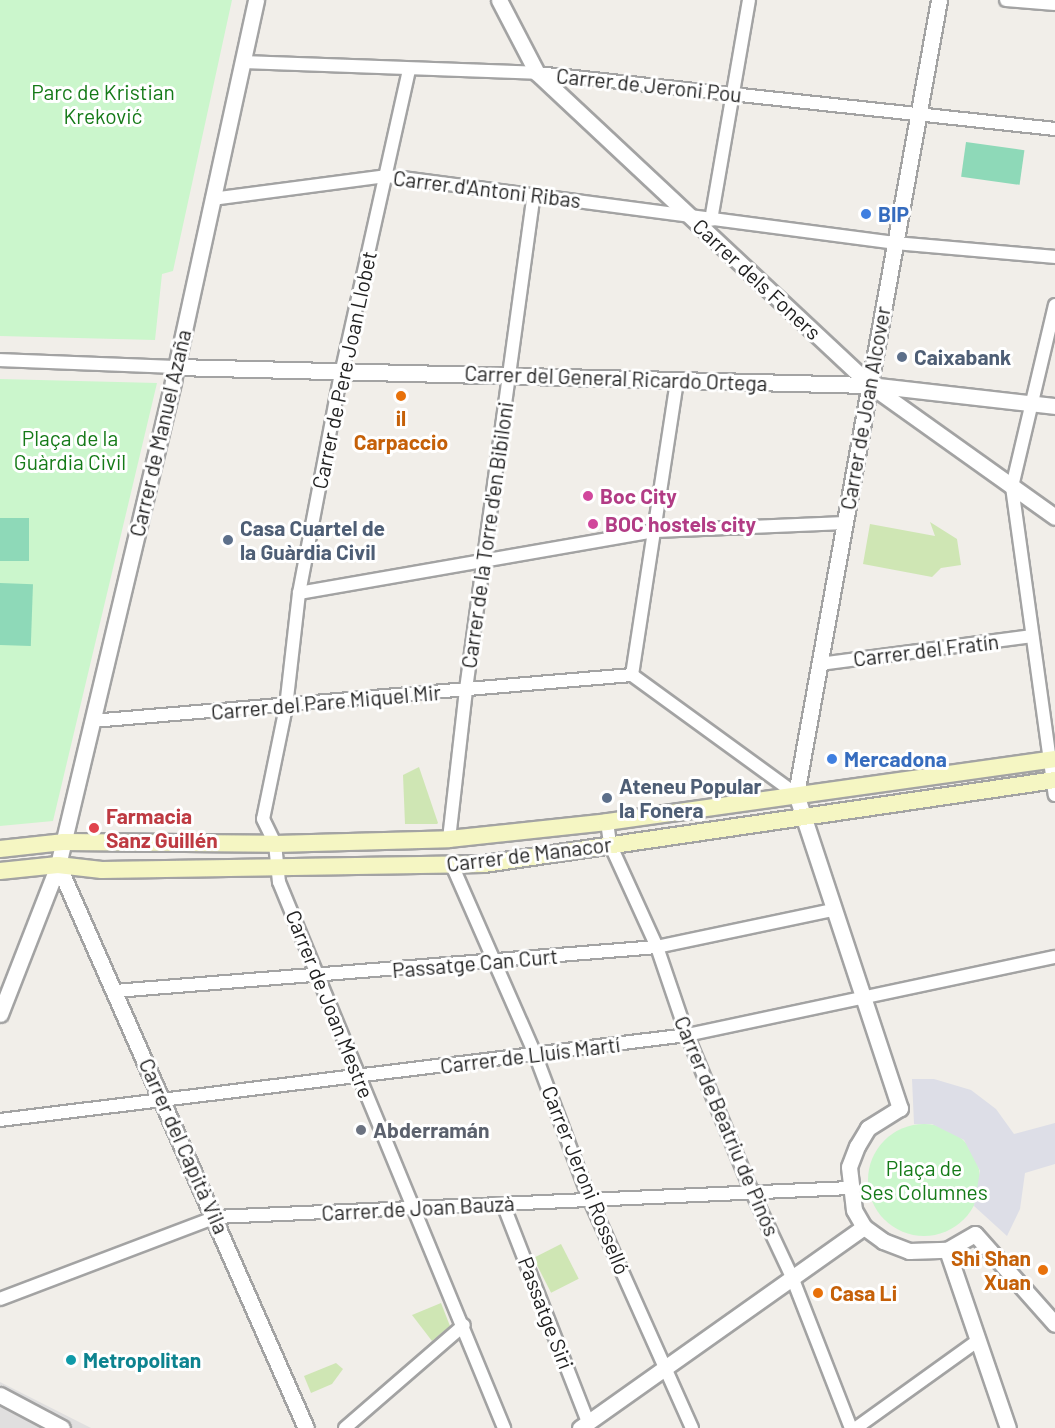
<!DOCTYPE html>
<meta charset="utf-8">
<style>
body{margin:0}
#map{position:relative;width:1055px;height:1428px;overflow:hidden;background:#f1eee9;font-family:Barlow,sans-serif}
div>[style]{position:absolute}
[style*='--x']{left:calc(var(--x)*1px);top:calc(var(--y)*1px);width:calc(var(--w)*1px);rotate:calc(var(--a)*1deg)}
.residential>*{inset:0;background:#e0dfdf}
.grass>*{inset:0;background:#cfe6b4;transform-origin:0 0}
.park>*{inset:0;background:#cbf6cc}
.round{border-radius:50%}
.pitch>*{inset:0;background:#8ed9b8;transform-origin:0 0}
.plaza>*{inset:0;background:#dddee7}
.roads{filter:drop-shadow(2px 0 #a3a3a3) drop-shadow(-2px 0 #a3a3a3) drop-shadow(0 2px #a3a3a3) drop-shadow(0 -2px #a3a3a3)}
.minor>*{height:12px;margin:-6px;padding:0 6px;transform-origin:6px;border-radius:6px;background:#fff}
.tertiary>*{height:15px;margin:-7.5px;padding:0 7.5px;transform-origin:7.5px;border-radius:7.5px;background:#fff}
.secondary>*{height:16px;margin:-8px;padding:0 8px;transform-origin:8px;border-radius:8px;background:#f5f6c3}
.dots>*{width:16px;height:16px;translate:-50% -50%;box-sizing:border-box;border:3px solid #fff;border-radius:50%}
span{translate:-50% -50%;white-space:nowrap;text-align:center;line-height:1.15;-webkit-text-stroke:6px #fff;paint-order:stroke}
.street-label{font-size:21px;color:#222}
.park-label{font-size:21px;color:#157a18}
.shop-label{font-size:21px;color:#366cbe;font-weight:700}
.left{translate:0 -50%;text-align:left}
.service-label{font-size:21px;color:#4e5e75;font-weight:700}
.food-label{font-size:21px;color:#c56008;font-weight:700}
.right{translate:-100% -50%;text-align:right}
.hotel-label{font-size:21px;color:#b23c85;font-weight:700}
.health-label{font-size:21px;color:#be3a42;font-weight:700}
.worship-label{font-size:21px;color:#5b616d;font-weight:700}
.culture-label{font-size:21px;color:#0d838f;font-weight:700}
</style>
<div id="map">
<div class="residential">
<i style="clip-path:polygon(0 1382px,91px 1428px,0 1428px)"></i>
</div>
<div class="grass">
<i style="clip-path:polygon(930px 522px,957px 539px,961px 565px,941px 568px,932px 577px,863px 564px,870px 524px,935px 536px)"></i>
<i style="clip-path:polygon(419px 767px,438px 823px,437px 824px,405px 824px,403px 775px)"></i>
<i style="left:561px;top:1244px;width:39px;height:31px;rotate:63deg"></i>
<i style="clip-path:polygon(441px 1303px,450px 1326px,432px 1341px,412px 1315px)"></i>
<i style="clip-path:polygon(336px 1363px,343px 1369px,332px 1384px,311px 1393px,304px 1376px)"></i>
</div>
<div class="park">
<i style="clip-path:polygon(0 0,232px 0,173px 271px,162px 274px,155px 340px,0 336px)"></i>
<i style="clip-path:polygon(0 379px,157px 383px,53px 821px,0 826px)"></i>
<i class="round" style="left:868px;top:1124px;width:112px;height:112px"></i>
</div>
<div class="pitch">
<i style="left:966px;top:142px;width:59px;height:35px;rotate:8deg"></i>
<i style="left:0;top:518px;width:29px;height:43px"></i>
<i style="left:0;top:583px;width:33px;height:62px;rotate:2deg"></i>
</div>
<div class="plaza">
<i style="clip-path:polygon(912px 1079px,934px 1079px,971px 1090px,996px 1109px,1014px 1134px,1055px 1123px,1055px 1164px,1025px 1173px,1020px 1209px,1007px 1236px,974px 1206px,980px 1171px,964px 1140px,932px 1124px,914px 1124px)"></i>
</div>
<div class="roads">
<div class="minor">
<i style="--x:1006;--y:0;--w:49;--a:4.7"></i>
<i style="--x:242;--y:62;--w:295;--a:2.1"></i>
<i style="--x:537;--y:73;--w:521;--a:6.17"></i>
<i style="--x:409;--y:70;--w:311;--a:102.6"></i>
<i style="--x:341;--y:373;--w:224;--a:100.8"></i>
<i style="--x:299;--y:593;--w:115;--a:96.5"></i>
<i style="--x:286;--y:707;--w:114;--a:101.6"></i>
<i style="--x:263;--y:819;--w:28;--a:64"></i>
<i style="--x:275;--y:844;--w:38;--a:84"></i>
<i style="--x:279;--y:882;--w:591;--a:67.6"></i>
<i style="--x:212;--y:199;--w:177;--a:-7.5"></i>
<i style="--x:387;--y:176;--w:512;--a:7.51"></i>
<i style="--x:895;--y:243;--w:161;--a:5"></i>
<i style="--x:711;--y:220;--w:223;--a:-80.2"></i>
<i style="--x:1055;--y:305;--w:187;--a:103.3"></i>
<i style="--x:1012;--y:487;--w:311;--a:82.1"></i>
<i style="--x:0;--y:360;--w:176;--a:2.3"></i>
<i style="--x:299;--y:593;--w:362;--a:-9.9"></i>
<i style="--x:656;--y:531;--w:189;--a:-2.4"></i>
<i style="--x:820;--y:664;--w:214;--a:-7.5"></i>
<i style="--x:632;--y:675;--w:298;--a:-81.3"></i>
<i style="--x:632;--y:675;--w:203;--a:36"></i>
<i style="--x:92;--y:721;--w:542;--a:-4.87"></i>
<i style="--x:607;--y:822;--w:22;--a:82"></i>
<i style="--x:610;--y:844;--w:113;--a:65.5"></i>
<i style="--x:657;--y:947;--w:93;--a:71.2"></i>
<i style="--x:687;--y:1035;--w:170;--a:67.5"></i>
<i style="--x:752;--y:1192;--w:94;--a:64.8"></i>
<i style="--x:792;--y:1277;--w:162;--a:68.7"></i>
<i style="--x:449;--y:839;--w:151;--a:-83.5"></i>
<i style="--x:466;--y:689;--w:499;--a:-82.2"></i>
<i style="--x:452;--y:865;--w:206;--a:66.3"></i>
<i style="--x:535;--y:1054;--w:156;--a:69.4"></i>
<i style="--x:590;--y:1200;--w:250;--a:65.9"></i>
<i style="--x:115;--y:991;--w:544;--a:-4.64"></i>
<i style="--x:657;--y:947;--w:180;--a:-11.9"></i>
<i style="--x:0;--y:1120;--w:692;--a:-7.05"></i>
<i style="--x:687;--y:1035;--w:376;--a:-12"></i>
<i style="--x:503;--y:1204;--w:234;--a:68.7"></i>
<i style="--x:0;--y:1299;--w:231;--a:-20.8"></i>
<i style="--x:216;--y:1217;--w:635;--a:-2.62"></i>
<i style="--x:345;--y:1428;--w:157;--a:-40.9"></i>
<i style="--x:856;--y:1428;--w:149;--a:-35.7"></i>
</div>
<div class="tertiary">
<i style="--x:499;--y:0;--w:82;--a:62.5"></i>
<i style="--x:537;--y:73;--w:456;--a:43.1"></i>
<i style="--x:870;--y:385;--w:227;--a:35.5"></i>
<i style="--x:939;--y:0;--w:807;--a:100.21"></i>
<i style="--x:796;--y:794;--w:331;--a:71.7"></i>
<i style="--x:900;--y:1108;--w:38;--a:148"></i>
<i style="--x:868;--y:1128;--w:21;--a:121"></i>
<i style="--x:857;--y:1146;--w:22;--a:111"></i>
<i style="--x:849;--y:1167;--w:43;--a:83.4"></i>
<i style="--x:854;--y:1210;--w:20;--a:60"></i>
<i style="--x:864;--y:1227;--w:24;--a:36"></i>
<i style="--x:883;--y:1241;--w:28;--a:21"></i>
<i style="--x:909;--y:1251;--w:38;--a:-2"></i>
<i style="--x:947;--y:1250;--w:32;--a:-30"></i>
<i style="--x:975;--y:1234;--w:120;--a:48.4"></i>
<i style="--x:176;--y:367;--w:694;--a:1.49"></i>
<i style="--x:870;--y:385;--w:186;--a:6.5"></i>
<i style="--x:58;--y:865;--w:615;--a:66.23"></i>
<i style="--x:0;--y:1014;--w:160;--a:-68.7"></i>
<i style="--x:58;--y:865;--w:497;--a:-76.6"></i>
<i style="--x:173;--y:381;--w:390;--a:-77.7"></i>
<i style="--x:947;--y:1250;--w:188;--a:71.1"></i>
<i style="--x:0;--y:1395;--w:70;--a:28"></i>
<i style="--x:580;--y:1428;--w:348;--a:-35.3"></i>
</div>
<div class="secondary">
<i style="--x:0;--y:849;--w:63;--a:-6.3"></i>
<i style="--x:63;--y:842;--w:212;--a:0.5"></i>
<i style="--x:275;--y:844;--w:174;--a:-1.6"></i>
<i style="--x:449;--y:839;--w:159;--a:-6.1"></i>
<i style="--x:607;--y:822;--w:452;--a:-8"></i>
<i style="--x:0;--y:871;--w:58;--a:-5.9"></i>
<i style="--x:58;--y:865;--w:44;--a:6.5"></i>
<i style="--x:102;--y:870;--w:382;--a:-0.9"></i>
<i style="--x:484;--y:864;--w:577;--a:-8.37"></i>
</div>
</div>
<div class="dots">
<i style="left:866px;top:214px;background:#3f7fe0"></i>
<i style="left:902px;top:357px;background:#5c6f8a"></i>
<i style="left:401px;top:396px;background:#e8710a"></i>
<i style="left:588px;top:496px;background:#d1479c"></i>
<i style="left:593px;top:524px;background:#d1479c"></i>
<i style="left:228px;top:540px;background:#5c6f8a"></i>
<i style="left:832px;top:759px;background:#3f7fe0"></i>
<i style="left:607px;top:798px;background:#5c6f8a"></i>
<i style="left:94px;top:828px;background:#e0444e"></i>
<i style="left:361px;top:1130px;background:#6b7280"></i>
<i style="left:1043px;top:1270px;background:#e8710a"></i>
<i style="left:818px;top:1293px;background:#e8710a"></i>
<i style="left:71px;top:1360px;background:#0f9aa8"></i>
</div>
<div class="street-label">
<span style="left:649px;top:85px;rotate:6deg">Carrer de Jeroni Pou</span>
<span style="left:487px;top:189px;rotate:7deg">Carrer d'Antoni Ribas</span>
<span style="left:757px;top:279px;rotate:43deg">Carrer dels Foners</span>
<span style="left:344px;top:370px;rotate:-78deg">Carrer de Pere Joan Llobet</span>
<span style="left:616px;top:378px;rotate:2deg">Carrer del General Ricardo Ortega</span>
<span style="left:865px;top:408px;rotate:-80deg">Carrer de Joan Alcover</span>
<span style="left:160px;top:433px;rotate:-77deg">Carrer de Manuel Azaña</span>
<span style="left:487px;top:535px;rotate:-82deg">Carrer de la Torre d'en Bibiloni</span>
<span style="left:926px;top:650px;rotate:-7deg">Carrer del Fratín</span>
<span style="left:326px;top:702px;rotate:-5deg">Carrer del Pare Miquel Mir</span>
<span style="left:529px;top:854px;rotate:-7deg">Carrer de Manacor</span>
<span style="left:475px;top:963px;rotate:-5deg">Passatge Can Curt</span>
<span style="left:330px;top:1004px;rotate:68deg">Carrer de Joan Mestre</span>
<span style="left:530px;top:1055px;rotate:-7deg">Carrer de Lluís Martí</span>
<span style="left:727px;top:1126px;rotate:67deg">Carrer de Beatriu de Pinós</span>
<span style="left:184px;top:1146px;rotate:66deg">Carrer del Capità Vila</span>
<span style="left:586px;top:1180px;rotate:68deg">Carrer Jeroni Rosselló</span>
<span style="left:418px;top:1208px;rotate:-3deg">Carrer de Joan Bauzà</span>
<span style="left:546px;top:1313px;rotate:69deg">Passatge Siri</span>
</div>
<div class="park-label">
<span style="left:103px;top:104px">Parc de Kristian<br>Kreković</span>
<span style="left:70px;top:450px">Plaça de la<br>Guàrdia Civil</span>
<span style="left:924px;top:1180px">Plaça de<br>Ses Columnes</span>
</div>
<div class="shop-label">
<span class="left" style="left:878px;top:214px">BIP</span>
<span class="left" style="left:844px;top:759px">Mercadona</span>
</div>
<div class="service-label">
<span class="left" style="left:914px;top:357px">Caixabank</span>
<span class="left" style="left:240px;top:540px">Casa Cuartel de<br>la Guàrdia Civil</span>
<span class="left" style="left:619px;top:798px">Ateneu Popular<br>la Fonera</span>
</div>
<div class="food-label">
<span style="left:401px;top:430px">il<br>Carpaccio</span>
<span class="right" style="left:1031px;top:1270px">Shi Shan<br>Xuan</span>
<span class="left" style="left:830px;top:1293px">Casa Li</span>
</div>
<div class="hotel-label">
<span class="left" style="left:600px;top:496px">Boc City</span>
<span class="left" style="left:605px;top:524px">BOC hostels city</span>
</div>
<div class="health-label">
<span class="left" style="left:106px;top:828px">Farmacia<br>Sanz Guillén</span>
</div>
<div class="worship-label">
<span class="left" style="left:373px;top:1130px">Abderramán</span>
</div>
<div class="culture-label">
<span class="left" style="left:83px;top:1360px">Metropolitan</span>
</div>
</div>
